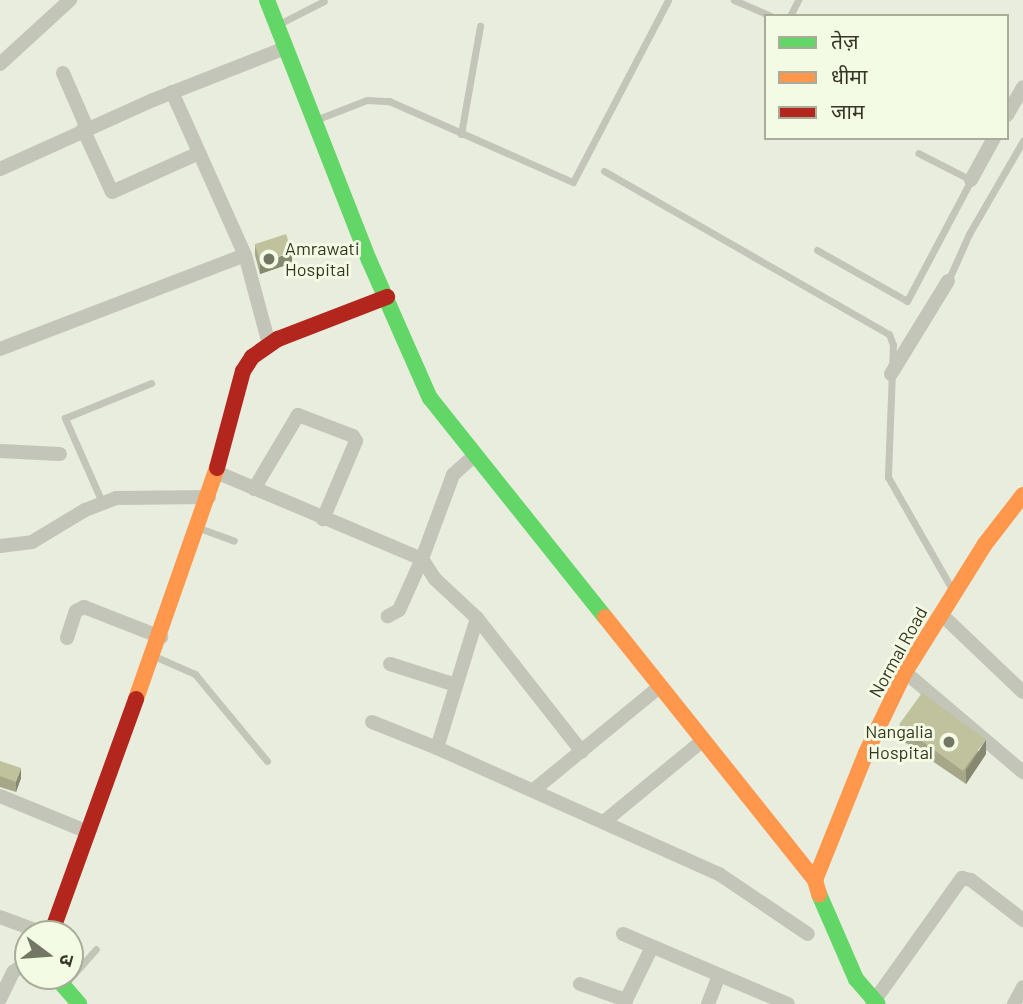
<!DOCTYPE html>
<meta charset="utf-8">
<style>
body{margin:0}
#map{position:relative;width:1023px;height:1004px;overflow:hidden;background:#e8eddd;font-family:Barlow,"Noto Sans Devanagari",sans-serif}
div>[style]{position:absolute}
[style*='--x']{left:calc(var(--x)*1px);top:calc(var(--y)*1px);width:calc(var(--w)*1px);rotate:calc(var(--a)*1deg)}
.lane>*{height:7px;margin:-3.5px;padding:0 3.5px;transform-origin:3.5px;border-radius:3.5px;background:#c2c5b7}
.street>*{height:14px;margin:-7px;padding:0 7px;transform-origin:7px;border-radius:7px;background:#c2c5b7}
.fast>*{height:16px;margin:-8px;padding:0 8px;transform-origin:8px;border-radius:8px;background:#63d668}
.slow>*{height:16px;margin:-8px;padding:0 8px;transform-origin:8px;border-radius:8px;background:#ff974d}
.jam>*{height:16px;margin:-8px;padding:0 8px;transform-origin:8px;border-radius:8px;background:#b3261e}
.wall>*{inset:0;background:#a5a788}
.shaded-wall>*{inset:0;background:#86886f}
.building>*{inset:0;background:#c0c29e;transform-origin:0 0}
.dots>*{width:19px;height:19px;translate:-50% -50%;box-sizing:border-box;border:4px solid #f4fbe4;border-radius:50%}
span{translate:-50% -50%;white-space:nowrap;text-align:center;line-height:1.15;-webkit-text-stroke:6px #f4fbe4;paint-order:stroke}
.poi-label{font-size:18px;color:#353625}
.left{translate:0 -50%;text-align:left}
.right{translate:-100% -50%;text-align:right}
.street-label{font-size:18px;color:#353625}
.legend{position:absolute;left:764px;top:14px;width:245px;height:126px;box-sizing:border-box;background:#f4fbe4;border:2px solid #a8ac98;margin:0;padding:9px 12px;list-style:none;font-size:21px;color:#353625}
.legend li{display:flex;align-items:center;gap:14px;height:35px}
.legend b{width:35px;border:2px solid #a8ac98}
.north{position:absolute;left:14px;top:920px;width:70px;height:70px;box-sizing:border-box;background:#f4fbe4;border:2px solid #a8ac98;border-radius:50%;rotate:106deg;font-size:19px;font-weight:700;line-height:28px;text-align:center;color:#353625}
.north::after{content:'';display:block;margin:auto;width:24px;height:32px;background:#747665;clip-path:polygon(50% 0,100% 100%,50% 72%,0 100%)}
</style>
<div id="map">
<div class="lane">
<i style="--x:734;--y:0;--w:40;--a:23.4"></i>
<i style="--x:790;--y:16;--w:18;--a:-63"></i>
<i style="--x:281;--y:23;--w:48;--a:-27.1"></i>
<i style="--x:318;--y:119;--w:53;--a:-21.2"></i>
<i style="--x:367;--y:100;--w:22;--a:3"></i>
<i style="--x:389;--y:101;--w:201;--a:23.8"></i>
<i style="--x:573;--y:182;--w:205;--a:-62.4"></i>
<i style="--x:461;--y:134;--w:110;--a:-80"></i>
<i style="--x:604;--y:171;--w:328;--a:29.8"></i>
<i style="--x:889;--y:334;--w:12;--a:70"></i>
<i style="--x:893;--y:345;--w:132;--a:92.2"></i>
<i style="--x:888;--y:477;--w:129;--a:60.3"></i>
<i style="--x:817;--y:250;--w:103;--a:29.5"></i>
<i style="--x:907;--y:301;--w:137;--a:-62.1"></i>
<i style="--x:971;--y:180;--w:59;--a:-153"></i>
<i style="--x:948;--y:281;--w:51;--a:-65.9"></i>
<i style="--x:969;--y:234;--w:108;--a:-59.9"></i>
<i style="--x:102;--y:502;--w:92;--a:-113.8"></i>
<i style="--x:65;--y:418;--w:93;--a:-22.1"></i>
<i style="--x:199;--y:528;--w:37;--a:20"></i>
<i style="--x:154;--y:656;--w:45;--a:23.7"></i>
<i style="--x:195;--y:674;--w:113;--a:50.4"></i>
<i style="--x:66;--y:983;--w:45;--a:-48.6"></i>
</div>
<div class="street">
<i style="--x:0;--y:64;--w:95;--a:-42.4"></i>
<i style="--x:63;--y:73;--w:60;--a:66.4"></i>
<i style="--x:172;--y:92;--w:179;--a:65.9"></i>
<i style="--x:245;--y:255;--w:92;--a:74.9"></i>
<i style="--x:1007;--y:115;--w:32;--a:-60"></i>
<i style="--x:83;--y:129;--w:69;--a:65.3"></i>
<i style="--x:112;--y:192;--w:95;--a:-24.1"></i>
<i style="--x:0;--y:169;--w:168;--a:-24.3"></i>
<i style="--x:153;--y:100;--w:142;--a:-21.5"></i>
<i style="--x:971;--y:180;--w:48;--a:-61.3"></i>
<i style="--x:0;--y:349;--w:262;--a:-21"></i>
<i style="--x:891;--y:374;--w:109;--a:-58.5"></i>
<i style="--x:0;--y:451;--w:60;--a:2.9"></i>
<i style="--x:475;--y:455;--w:30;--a:138"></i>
<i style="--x:453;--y:475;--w:90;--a:110.3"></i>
<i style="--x:422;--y:559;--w:24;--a:57"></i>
<i style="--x:435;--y:579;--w:57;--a:42.9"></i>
<i style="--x:477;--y:618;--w:136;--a:107.1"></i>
<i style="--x:437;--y:748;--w:309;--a:24.1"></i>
<i style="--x:719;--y:874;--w:107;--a:34"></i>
<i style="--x:216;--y:472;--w:224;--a:22.9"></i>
<i style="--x:422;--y:559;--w:56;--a:114.3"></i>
<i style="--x:399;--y:610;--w:13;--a:151"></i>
<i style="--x:254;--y:489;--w:86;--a:-59.3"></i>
<i style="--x:298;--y:415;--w:59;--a:20.9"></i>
<i style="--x:353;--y:436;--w:6;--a:59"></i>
<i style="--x:356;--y:441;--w:85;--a:112.9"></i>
<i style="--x:0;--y:546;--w:32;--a:-7"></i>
<i style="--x:32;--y:542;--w:62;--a:-31.1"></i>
<i style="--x:85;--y:510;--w:33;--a:-21"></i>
<i style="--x:116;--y:498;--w:93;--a:-0.6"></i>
<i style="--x:941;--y:614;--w:113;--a:43.6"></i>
<i style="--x:477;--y:618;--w:170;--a:51.9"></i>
<i style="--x:67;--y:638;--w:28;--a:-72"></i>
<i style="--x:76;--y:611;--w:9;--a:-27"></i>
<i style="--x:84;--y:607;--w:83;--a:21.3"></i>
<i style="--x:390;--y:664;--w:69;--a:17.7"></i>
<i style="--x:905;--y:672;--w:155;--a:40.3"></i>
<i style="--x:372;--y:722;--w:70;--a:21.8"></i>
<i style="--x:535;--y:789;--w:159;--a:-39.4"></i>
<i style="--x:0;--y:796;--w:95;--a:22.2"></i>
<i style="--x:605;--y:821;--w:124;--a:-39.5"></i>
<i style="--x:0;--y:917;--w:49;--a:20.3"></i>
<i style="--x:623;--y:934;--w:179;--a:23"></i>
<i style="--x:580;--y:984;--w:49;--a:19.2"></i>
<i style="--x:626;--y:1000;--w:59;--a:-63.9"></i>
<i style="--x:0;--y:999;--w:30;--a:-64"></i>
<i style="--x:13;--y:972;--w:18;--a:-34"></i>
<i style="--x:708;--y:1004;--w:31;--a:-69"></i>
<i style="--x:872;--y:1004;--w:155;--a:-54.5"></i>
<i style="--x:962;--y:878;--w:9;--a:13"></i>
<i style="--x:971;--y:880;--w:66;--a:37.6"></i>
<i style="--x:1014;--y:1004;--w:19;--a:-62"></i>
</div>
<div class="fast">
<i style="--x:267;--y:0;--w:279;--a:68.6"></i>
<i style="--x:369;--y:260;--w:151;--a:66.2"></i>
<i style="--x:430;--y:398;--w:280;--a:51.4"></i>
<i style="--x:819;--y:894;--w:93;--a:66.5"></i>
<i style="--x:856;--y:979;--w:33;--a:49"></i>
<i style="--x:55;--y:976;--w:37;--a:49"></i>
</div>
<div class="slow">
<i style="--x:605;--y:617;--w:337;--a:51.4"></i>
<i style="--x:815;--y:880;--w:15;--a:74"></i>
<i style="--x:136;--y:699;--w:245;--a:-70.7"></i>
<i style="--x:815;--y:880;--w:137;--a:-68.1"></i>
<i style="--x:866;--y:753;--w:90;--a:-64.3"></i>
<i style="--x:905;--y:672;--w:151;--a:-58"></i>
<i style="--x:985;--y:544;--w:62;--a:-52.2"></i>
</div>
<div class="jam">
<i style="--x:217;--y:468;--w:100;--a:-75"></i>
<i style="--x:243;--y:371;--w:17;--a:-57"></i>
<i style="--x:252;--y:357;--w:32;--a:-35"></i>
<i style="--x:278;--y:339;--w:117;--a:-21.1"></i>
<i style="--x:51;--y:934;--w:250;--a:-70.1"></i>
</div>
<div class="wall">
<i style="clip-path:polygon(255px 245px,292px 263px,260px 274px,255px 255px)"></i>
<i style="clip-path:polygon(900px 725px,986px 754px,966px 784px,900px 739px)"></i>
<i style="clip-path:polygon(0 761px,21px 778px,16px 792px,0 787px)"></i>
</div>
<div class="shaded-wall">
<i style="clip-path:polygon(292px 252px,292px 263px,260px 274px,260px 264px)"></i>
<i style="clip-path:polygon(986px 740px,986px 754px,966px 784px,966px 770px)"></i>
<i style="clip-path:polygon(21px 768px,21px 778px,16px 792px,16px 782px)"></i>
</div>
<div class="building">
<i style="left:286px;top:234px;width:19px;height:33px;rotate:72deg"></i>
<i style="left:922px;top:693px;width:79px;height:39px;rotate:36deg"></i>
<i style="clip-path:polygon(0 761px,21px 768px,16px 782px,0 776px)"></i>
</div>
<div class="dots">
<i style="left:269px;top:259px;background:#747665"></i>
<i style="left:949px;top:742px;background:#747665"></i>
</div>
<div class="poi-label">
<span class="left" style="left:285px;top:259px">Amrawati<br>Hospital</span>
<span class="right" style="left:933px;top:742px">Nangalia<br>Hospital</span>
</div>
<div class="street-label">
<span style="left:898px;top:652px;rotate:-61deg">Normal Road</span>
</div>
<ul class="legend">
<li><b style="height:9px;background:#63d668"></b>तेज़</li>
<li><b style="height:9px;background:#ff974d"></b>धीमा</li>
<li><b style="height:9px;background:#b3261e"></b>जाम</li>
</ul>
<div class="north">उ</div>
</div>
